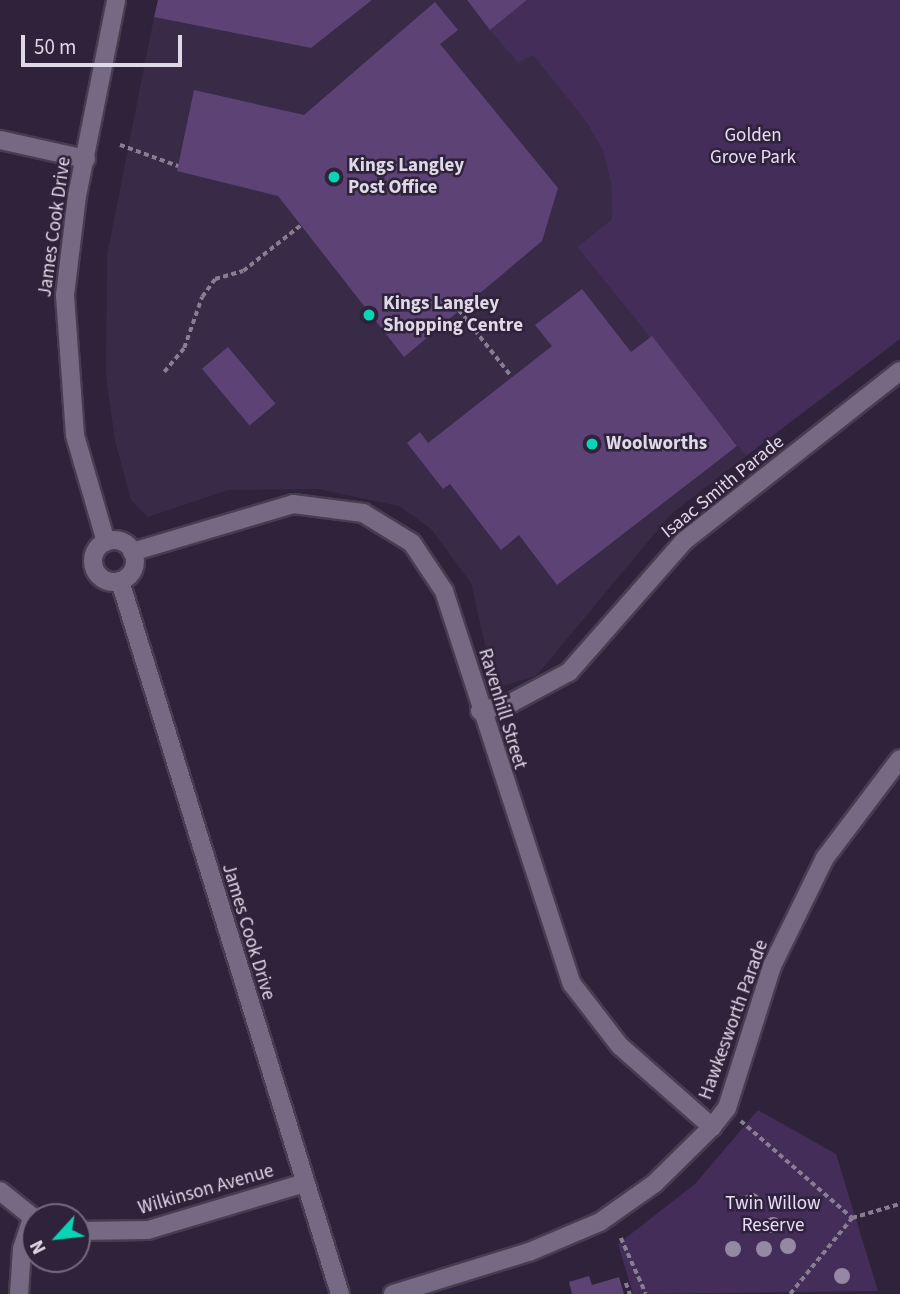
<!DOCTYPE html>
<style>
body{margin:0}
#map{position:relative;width:900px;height:1294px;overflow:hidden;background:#2e233a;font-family:"Source Sans 3",sans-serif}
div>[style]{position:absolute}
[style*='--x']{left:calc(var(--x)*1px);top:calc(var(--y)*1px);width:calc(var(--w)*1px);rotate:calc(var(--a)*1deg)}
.built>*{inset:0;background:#392a47}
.green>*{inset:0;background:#442d58}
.building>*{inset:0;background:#5d4276;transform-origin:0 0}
.path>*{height:3.5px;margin-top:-1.75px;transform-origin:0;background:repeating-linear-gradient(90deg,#877e91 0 5px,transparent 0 8.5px)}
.roads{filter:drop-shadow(2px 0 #473d50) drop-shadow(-2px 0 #473d50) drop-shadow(0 2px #473d50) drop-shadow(0 -2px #473d50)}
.minor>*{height:18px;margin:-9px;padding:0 9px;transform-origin:9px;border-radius:9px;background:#766983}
.tertiary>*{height:18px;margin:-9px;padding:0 9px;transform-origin:9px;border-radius:9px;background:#766983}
.tertiary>.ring{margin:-9px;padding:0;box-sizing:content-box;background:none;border:18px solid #766983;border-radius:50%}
.trees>*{width:16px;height:16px;margin:-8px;border-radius:50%;background:#9588a4}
.dots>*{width:19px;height:19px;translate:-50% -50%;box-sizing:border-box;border:4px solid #2e233a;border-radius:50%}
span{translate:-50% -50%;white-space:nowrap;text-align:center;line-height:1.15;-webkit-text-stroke:5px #2e233a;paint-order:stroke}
.park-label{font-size:19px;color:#eadafb}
.poi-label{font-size:19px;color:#dfd8e7;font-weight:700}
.left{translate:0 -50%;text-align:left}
.street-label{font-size:19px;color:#dfd8e7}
.north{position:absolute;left:21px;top:1203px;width:70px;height:70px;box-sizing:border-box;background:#2e233a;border:2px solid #756b7f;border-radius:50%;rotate:243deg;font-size:19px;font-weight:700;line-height:28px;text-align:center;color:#dfd8e7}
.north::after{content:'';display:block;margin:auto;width:24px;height:32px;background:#09d5b5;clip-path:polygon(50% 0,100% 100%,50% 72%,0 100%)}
.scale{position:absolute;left:21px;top:35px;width:161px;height:32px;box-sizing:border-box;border:4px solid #dfd8e7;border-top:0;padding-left:9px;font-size:21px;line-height:24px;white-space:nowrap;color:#dfd8e7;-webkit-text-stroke:5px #2e233a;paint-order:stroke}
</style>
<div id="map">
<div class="built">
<i style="clip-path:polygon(372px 0,467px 0,518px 63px,533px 54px,585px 120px,603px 151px,611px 184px,612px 219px,577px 247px,746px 456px,670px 515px,536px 676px,503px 686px,488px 658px,471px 583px,431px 529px,399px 506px,318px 489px,228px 490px,148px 517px,131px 500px,115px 441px,106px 376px,107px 255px,154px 17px,311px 48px)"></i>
</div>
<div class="green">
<i style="clip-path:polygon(527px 0,900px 0,900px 339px,746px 456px,577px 247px,612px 219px,611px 184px,603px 151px,585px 120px,533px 55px,518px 63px,490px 30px)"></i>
<i style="clip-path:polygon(758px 1110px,836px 1154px,878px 1291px,633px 1294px,618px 1244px,695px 1184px)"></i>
</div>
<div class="building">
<i style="clip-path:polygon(158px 0,372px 0,311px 48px,154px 17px)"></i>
<i style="clip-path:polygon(467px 0,527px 0,490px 30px)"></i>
<i style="clip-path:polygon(435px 2px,458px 30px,440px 44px,558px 188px,542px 241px,404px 357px,278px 196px,177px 171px,194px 90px,304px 115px)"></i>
<i style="clip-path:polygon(582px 289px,631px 352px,652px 336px,737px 446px,557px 585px,519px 535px,501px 550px,450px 484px,443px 489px,407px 443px,420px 432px,428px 443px,552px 346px,535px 325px)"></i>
<i style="left:228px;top:347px;width:74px;height:34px;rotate:50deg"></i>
<i style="clip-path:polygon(589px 1276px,592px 1285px,619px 1277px,624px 1294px,572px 1294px,569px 1282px)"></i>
</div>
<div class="path">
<i style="--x:120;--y:145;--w:62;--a:19.9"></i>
<i style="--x:459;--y:310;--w:85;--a:51.7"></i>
<i style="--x:164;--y:372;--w:31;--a:-50"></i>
<i style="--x:184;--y:348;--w:54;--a:-70.6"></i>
<i style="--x:202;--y:297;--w:22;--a:-54"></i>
<i style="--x:215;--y:279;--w:29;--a:-16"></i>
<i style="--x:243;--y:271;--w:74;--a:-38.4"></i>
<i style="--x:741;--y:1121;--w:147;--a:41.1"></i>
<i style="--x:852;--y:1218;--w:50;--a:-16.3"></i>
<i style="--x:621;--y:1238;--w:61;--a:65.9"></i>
<i style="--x:626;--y:1283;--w:12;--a:70"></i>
<i style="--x:790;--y:1294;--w:98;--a:-50.8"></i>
</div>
<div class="roads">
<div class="minor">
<i style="--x:0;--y:140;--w:88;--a:12.5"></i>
<i style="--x:132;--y:552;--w:168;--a:-16.6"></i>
<i style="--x:293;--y:504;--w:71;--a:7.3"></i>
<i style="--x:363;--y:513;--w:57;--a:31.5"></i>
<i style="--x:412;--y:543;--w:58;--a:56.3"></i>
<i style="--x:444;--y:591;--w:413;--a:72"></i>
<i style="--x:572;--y:984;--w:78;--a:52.3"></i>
<i style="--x:620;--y:1046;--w:123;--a:41.4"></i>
<i style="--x:480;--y:711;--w:32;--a:-14"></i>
<i style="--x:511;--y:703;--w:66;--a:-28.1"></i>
<i style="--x:569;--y:672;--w:174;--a:-48.7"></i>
<i style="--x:684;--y:541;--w:275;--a:-38.2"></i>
<i style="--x:0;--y:1191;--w:45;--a:38.7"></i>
<i style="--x:77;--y:1231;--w:71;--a:-0.8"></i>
<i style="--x:148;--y:1230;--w:164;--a:-16.7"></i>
<i style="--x:19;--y:1294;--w:45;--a:-86.2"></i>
<i style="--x:22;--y:1249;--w:33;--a:-72"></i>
<i style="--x:393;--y:1294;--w:142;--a:-17.2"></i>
<i style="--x:529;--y:1252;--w:77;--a:-22.9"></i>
<i style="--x:600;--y:1222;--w:67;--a:-35.3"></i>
<i style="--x:655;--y:1183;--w:80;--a:-44.5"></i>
<i style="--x:712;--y:1127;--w:24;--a:-52"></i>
<i style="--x:727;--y:1108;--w:149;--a:-72.4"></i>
<i style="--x:772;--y:966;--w:120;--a:-63.9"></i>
<i style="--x:825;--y:858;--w:124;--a:-52.9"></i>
</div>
<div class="tertiary">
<i class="ring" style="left:93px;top:540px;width:24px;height:24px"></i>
<i style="--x:106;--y:542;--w:111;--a:-106.2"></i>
<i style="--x:75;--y:435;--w:140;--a:-94.1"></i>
<i style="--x:65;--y:295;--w:100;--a:-83.1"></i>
<i style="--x:77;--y:196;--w:200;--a:-78.7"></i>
<i style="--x:120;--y:581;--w:746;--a:72.85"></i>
</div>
</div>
<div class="trees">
<i style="left:752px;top:1201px"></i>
<i style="left:773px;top:1225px"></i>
<i style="left:788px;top:1246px"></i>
<i style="left:733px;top:1249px"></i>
<i style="left:764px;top:1249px"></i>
<i style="left:842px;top:1276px"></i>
</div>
<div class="dots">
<i style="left:334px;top:177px;background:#09d5b5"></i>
<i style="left:369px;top:315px;background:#09d5b5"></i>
<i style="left:592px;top:444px;background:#09d5b5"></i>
</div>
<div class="park-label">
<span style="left:753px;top:147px">Golden<br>Grove Park</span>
<span style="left:773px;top:1215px">Twin Willow<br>Reserve</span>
</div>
<div class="poi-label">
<span class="left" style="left:348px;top:177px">Kings Langley<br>Post Office</span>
<span class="left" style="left:383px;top:315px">Kings Langley<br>Shopping Centre</span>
<span class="left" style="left:606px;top:444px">Woolworths</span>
</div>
<div class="street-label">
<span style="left:55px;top:227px;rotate:-82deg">James Cook Drive</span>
<span style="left:723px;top:487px;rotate:-39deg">Isaac Smith Parade</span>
<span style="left:502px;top:709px;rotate:73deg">Ravenhill Street</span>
<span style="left:248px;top:932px;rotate:73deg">James Cook Drive</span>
<span style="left:734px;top:1020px;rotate:-70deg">Hawkesworth Parade</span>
<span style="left:206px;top:1190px;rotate:-16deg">Wilkinson Avenue</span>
</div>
<div class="north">N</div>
<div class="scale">50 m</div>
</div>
